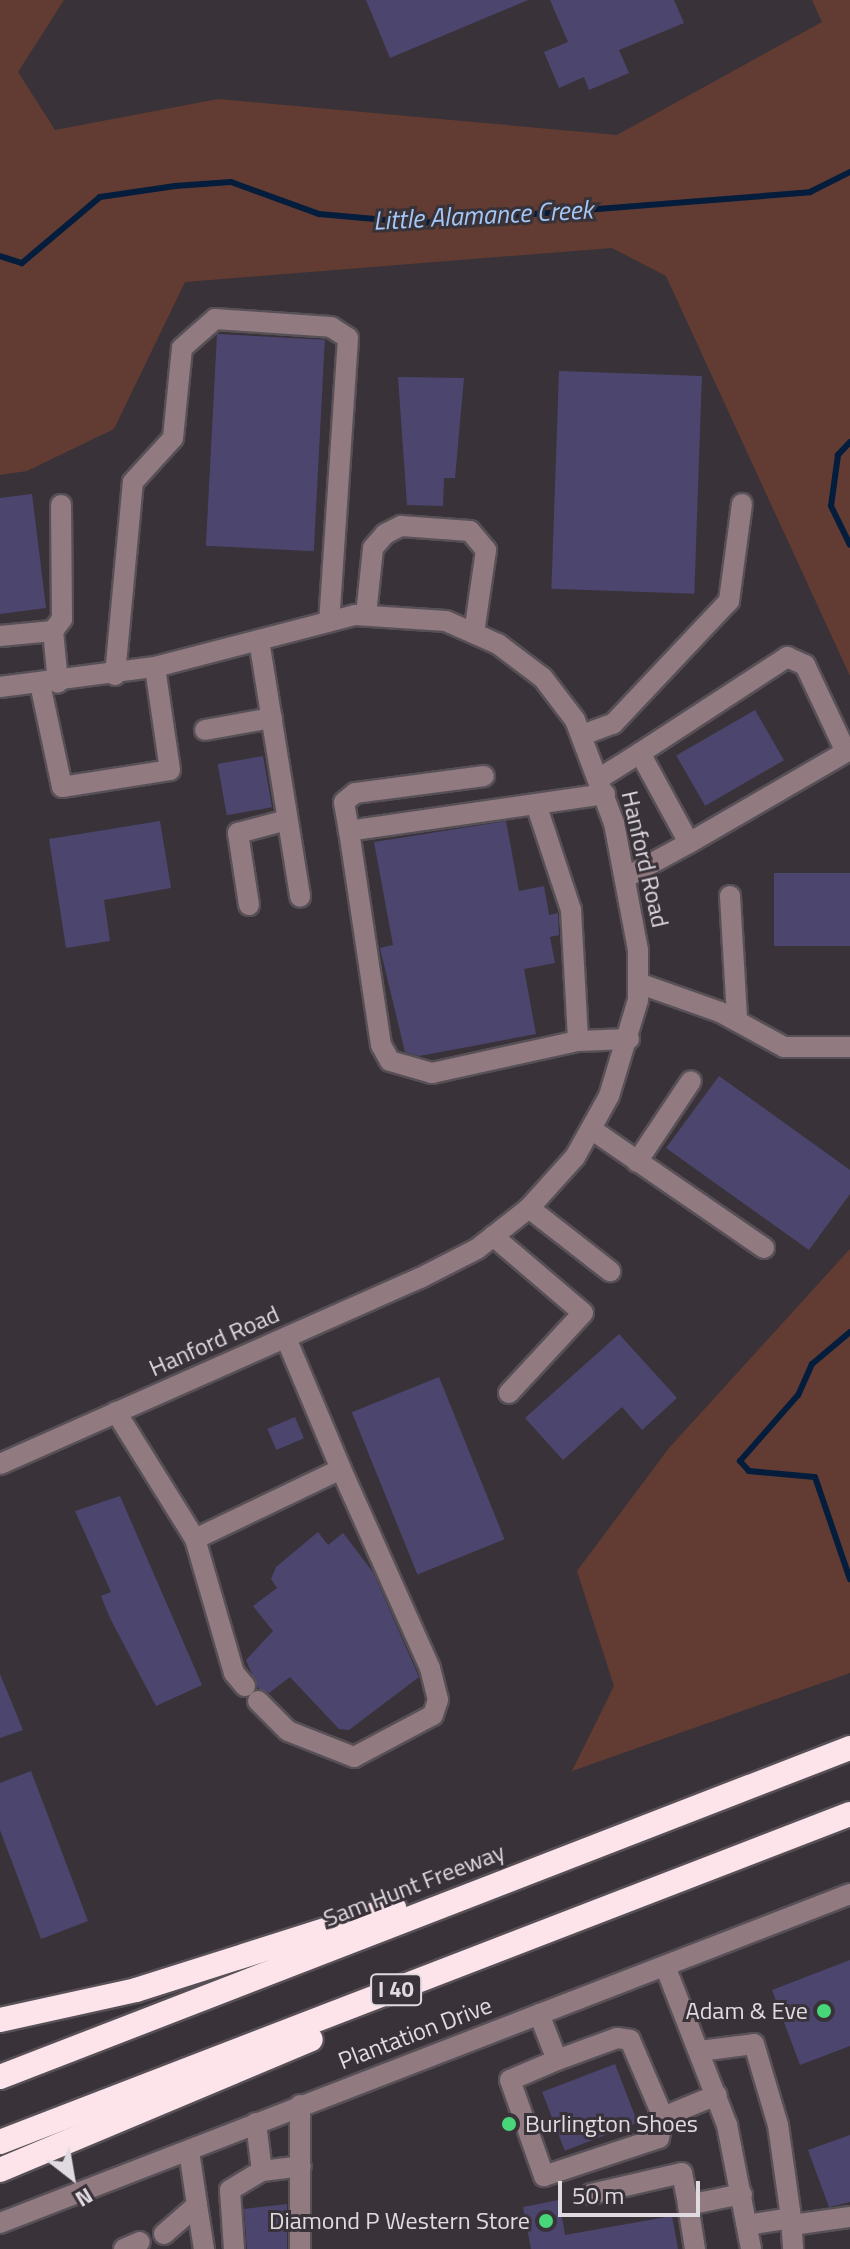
<!DOCTYPE html>
<style>
body{margin:0}
#map{position:relative;width:850px;height:2249px;overflow:hidden;background:#393239;font-family:"Titillium Web",sans-serif}
div>[style]{position:absolute}
[style*='--x']{left:calc(var(--x)*1px);top:calc(var(--y)*1px);width:calc(var(--w)*1px);rotate:calc(var(--a)*1deg)}
.green>*{inset:0;background:#623c32}
.stream>*{height:6px;margin:-3px;padding:0 3px;transform-origin:3px;border-radius:3px;background:#041d3c}
.building>*{inset:0;background:#4c466f;transform-origin:0 0}
.roads{filter:drop-shadow(2px 0 #575057) drop-shadow(-2px 0 #575057) drop-shadow(0 2px #575057) drop-shadow(0 -2px #575057)}
.minor>*{height:20px;margin:-10px;padding:0 10px;transform-origin:10px;border-radius:10px;background:#917a80}
.highway>*{height:24px;margin:-12px;padding:0 12px;transform-origin:12px;border-radius:12px;background:#fce4ea}
.dots>*{width:22px;height:22px;translate:-50% -50%;box-sizing:border-box;border:4px solid #393239;border-radius:50%}
span{translate:-50% -50%;white-space:nowrap;text-align:center;line-height:1.15;-webkit-text-stroke:6px #393239;paint-order:stroke}
.shield-label span{padding:2px 6px;background:#393239;border:2px solid;border-radius:6px;-webkit-text-stroke-width:0}
.shield-label{font-size:22px;color:#e0dbe0;font-weight:700}
.street-label{font-size:24px;color:#e0dbe0}
.poi-label{font-size:24px;color:#e0dbe0}
.right{translate:-100% -50%;text-align:right}
.left{translate:0 -50%;text-align:left}
.water-label{font-size:26px;color:#a3c8f8;font-style:italic}
.north{position:absolute;left:32px;top:2137px;width:80px;height:80px;-webkit-text-stroke:6px #393239;paint-order:stroke;rotate:149deg;font-size:22px;font-weight:700;line-height:32px;text-align:center;color:#e0dbe0}
.north::after{content:'';display:block;margin:auto;width:28px;height:36px;background:#e0dbe0;clip-path:polygon(50% 0,100% 100%,50% 72%,0 100%)}
.scale{position:absolute;left:558px;top:2181px;width:142px;height:36px;box-sizing:border-box;border:4px solid #e0dbe0;border-top:0;padding-left:10px;font-size:24px;line-height:28px;white-space:nowrap;color:#e0dbe0;-webkit-text-stroke:6px #393239;paint-order:stroke}
</style>
<div id="map">
<div class="green">
<i style="clip-path:polygon(0 0,64px 0,18px 72px,55px 130px,218px 99px,617px 135px,822px 22px,812px 0,850px 0,850px 676px,666px 276px,612px 248px,185px 282px,114px 429px,27px 471px,0 475px)"></i>
<i style="clip-path:polygon(850px 1249px,850px 1673px,572px 1771px,614px 1686px,577px 1571px,669px 1448px)"></i>
</div>
<div class="stream">
<i style="--x:0;--y:256;--w:23;--a:18"></i>
<i style="--x:22;--y:263;--w:102;--a:-40.2"></i>
<i style="--x:100;--y:197;--w:76;--a:-8.3"></i>
<i style="--x:175;--y:186;--w:56;--a:-4.1"></i>
<i style="--x:231;--y:182;--w:94;--a:20"></i>
<i style="--x:319;--y:214;--w:101;--a:5.1"></i>
<i style="--x:420;--y:223;--w:391;--a:-4.5"></i>
<i style="--x:810;--y:192;--w:45;--a:-26.6"></i>
<i style="--x:850;--y:442;--w:18;--a:133"></i>
<i style="--x:838;--y:455;--w:51;--a:97.8"></i>
<i style="--x:831;--y:506;--w:43;--a:64"></i>
<i style="--x:850;--y:1332;--w:50;--a:139.9"></i>
<i style="--x:812;--y:1364;--w:34;--a:114"></i>
<i style="--x:798;--y:1395;--w:88;--a:131.3"></i>
<i style="--x:740;--y:1461;--w:13;--a:48"></i>
<i style="--x:749;--y:1471;--w:66;--a:5.2"></i>
<i style="--x:815;--y:1477;--w:108;--a:71.1"></i>
</div>
<div class="building">
<i style="clip-path:polygon(366px 0,528px 0,390px 58px)"></i>
<i style="clip-path:polygon(550px 0,674px 0,684px 23px,619px 50px,629px 73px,589px 90px,584px 77px,559px 88px,544px 52px,568px 42px)"></i>
<i style="left:217px;top:334px;width:108px;height:212px;rotate:3deg"></i>
<i style="left:559px;top:371px;width:143px;height:218px;rotate:2deg"></i>
<i style="clip-path:polygon(398px 377px,464px 378px,455px 478px,444px 478px,443px 506px,407px 505px)"></i>
<i style="clip-path:polygon(32px 494px,46px 608px,0 614px,0 498px)"></i>
<i style="left:755px;top:710px;width:58px;height:91px;rotate:60deg"></i>
<i style="left:263px;top:756px;width:52px;height:46px;rotate:80deg"></i>
<i style="clip-path:polygon(160px 821px,171px 888px,104px 900px,110px 941px,66px 948px,49px 839px)"></i>
<i style="clip-path:polygon(506px 821px,519px 891px,544px 886px,549px 915px,558px 913px,559px 935px,550px 937px,555px 963px,524px 969px,536px 1034px,419px 1056px,405px 1052px,380px 948px,393px 945px,374px 842px)"></i>
<i style="left:850px;top:873px;width:73px;height:76px;rotate:90deg"></i>
<i style="clip-path:polygon(719px 1076px,850px 1170px,850px 1194px,809px 1250px,666px 1148px)"></i>
<i style="clip-path:polygon(619px 1334px,677px 1398px,642px 1430px,622px 1407px,563px 1460px,525px 1418px)"></i>
<i style="left:439px;top:1377px;width:175px;height:94px;rotate:68deg"></i>
<i style="left:295px;top:1417px;width:23px;height:30px;rotate:67deg"></i>
<i style="clip-path:polygon(120px 1496px,202px 1685px,156px 1706px,110px 1618px,101px 1596px,111px 1592px,75px 1511px)"></i>
<i style="clip-path:polygon(318px 1532px,328px 1545px,343px 1533px,373px 1572px,419px 1677px,349px 1730px,339px 1729px,290px 1677px,269px 1693px,258px 1688px,246px 1660px,273px 1631px,253px 1606px,277px 1588px,271px 1579px,276px 1567px)"></i>
<i style="clip-path:polygon(0 1674px,23px 1730px,0 1738px)"></i>
<i style="clip-path:polygon(31px 1771px,88px 1921px,41px 1939px,0 1830px,0 1783px)"></i>
<i style="clip-path:polygon(850px 1960px,850px 2046px,800px 2065px,772px 1990px)"></i>
<i style="left:615px;top:2064px;width:63px;height:78px;rotate:69deg"></i>
<i style="clip-path:polygon(850px 2135px,850px 2202px,829px 2207px,808px 2150px)"></i>
<i style="clip-path:polygon(559px 2200px,565px 2235px,672px 2216px,678px 2249px,531px 2249px,523px 2207px)"></i>
<i style="clip-path:polygon(287px 2204px,287px 2249px,247px 2249px,244px 2209px)"></i>
</div>
<div class="roads">
<div class="minor">
<i style="--x:366;--y:615;--w:67;--a:-84"></i>
<i style="--x:373;--y:548;--w:18;--a:-49"></i>
<i style="--x:385;--y:534;--w:18;--a:-27"></i>
<i style="--x:401;--y:526;--w:69;--a:4.1"></i>
<i style="--x:470;--y:531;--w:25;--a:50"></i>
<i style="--x:486;--y:550;--w:84;--a:98.2"></i>
<i style="--x:53;--y:631;--w:52;--a:84.5"></i>
<i style="--x:0;--y:636;--w:53;--a:-5.4"></i>
<i style="--x:53;--y:631;--w:15;--a:-53"></i>
<i style="--x:62;--y:619;--w:114;--a:-90.5"></i>
<i style="--x:259;--y:640;--w:260;--a:80.9"></i>
<i style="--x:115;--y:675;--w:194;--a:-84.7"></i>
<i style="--x:133;--y:482;--w:59;--a:-47.7"></i>
<i style="--x:173;--y:438;--w:90;--a:-84.3"></i>
<i style="--x:182;--y:348;--w:44;--a:-41.3"></i>
<i style="--x:215;--y:319;--w:116;--a:3.9"></i>
<i style="--x:331;--y:327;--w:20;--a:33"></i>
<i style="--x:348;--y:338;--w:284;--a:93.8"></i>
<i style="--x:40;--y:684;--w:105;--a:77.9"></i>
<i style="--x:62;--y:787;--w:109;--a:-8.9"></i>
<i style="--x:170;--y:770;--w:104;--a:-98.3"></i>
<i style="--x:0;--y:687;--w:156;--a:-7.4"></i>
<i style="--x:155;--y:667;--w:207;--a:-14.6"></i>
<i style="--x:355;--y:615;--w:91;--a:3.8"></i>
<i style="--x:446;--y:621;--w:57;--a:23.9"></i>
<i style="--x:498;--y:644;--w:56;--a:37.1"></i>
<i style="--x:543;--y:678;--w:53;--a:52.7"></i>
<i style="--x:575;--y:720;--w:110;--a:69.3"></i>
<i style="--x:614;--y:823;--w:129;--a:79.3"></i>
<i style="--x:638;--y:950;--w:50;--a:90"></i>
<i style="--x:638;--y:1000;--w:100;--a:106.8"></i>
<i style="--x:609;--y:1096;--w:70;--a:119.1"></i>
<i style="--x:575;--y:1157;--w:69;--a:132"></i>
<i style="--x:529;--y:1208;--w:66;--a:141.7"></i>
<i style="--x:477;--y:1249;--w:64;--a:153"></i>
<i style="--x:420;--y:1278;--w:459;--a:156.1"></i>
<i style="--x:205;--y:730;--w:68;--a:-10.2"></i>
<i style="--x:582;--y:735;--w:33;--a:-20"></i>
<i style="--x:613;--y:724;--w:169;--a:-46.7"></i>
<i style="--x:729;--y:601;--w:98;--a:-82.4"></i>
<i style="--x:640;--y:753;--w:176;--a:-33.1"></i>
<i style="--x:787;--y:657;--w:20;--a:24"></i>
<i style="--x:805;--y:665;--w:96;--a:64.8"></i>
<i style="--x:846;--y:752;--w:181;--a:149.9"></i>
<i style="--x:600;--y:778;--w:47;--a:-32"></i>
<i style="--x:640;--y:753;--w:102;--a:61.4"></i>
<i style="--x:689;--y:843;--w:71;--a:151.3"></i>
<i style="--x:605;--y:794;--w:259;--a:171.8"></i>
<i style="--x:349;--y:831;--w:216;--a:81.5"></i>
<i style="--x:381;--y:1045;--w:18;--a:61"></i>
<i style="--x:390;--y:1061;--w:44;--a:15.9"></i>
<i style="--x:432;--y:1073;--w:149;--a:-12.4"></i>
<i style="--x:578;--y:1041;--w:51;--a:-2.2"></i>
<i style="--x:536;--y:804;--w:112;--a:71.7"></i>
<i style="--x:571;--y:910;--w:131;--a:86.9"></i>
<i style="--x:349;--y:831;--w:29;--a:-100"></i>
<i style="--x:344;--y:802;--w:14;--a:-39"></i>
<i style="--x:355;--y:793;--w:130;--a:-7.5"></i>
<i style="--x:730;--y:896;--w:123;--a:86.7"></i>
<i style="--x:249;--y:905;--w:73;--a:-98.7"></i>
<i style="--x:238;--y:833;--w:51;--a:-14.9"></i>
<i style="--x:638;--y:983;--w:87;--a:19.5"></i>
<i style="--x:720;--y:1012;--w:73;--a:28.7"></i>
<i style="--x:784;--y:1047;--w:66;--a:0"></i>
<i style="--x:591;--y:1129;--w:210;--a:34.5"></i>
<i style="--x:637;--y:1162;--w:97;--a:-56.3"></i>
<i style="--x:529;--y:1208;--w:103;--a:37.9"></i>
<i style="--x:493;--y:1236;--w:118;--a:40.5"></i>
<i style="--x:583;--y:1313;--w:109;--a:132.8"></i>
<i style="--x:116;--y:1412;--w:150;--a:58.1"></i>
<i style="--x:245;--y:1686;--w:17;--a:-130"></i>
<i style="--x:234;--y:1673;--w:140;--a:-106.2"></i>
<i style="--x:195;--y:1539;--w:162;--a:-25.6"></i>
<i style="--x:341;--y:1469;--w:142;--a:-112.8"></i>
<i style="--x:258;--y:1701;--w:42;--a:45"></i>
<i style="--x:288;--y:1731;--w:71;--a:21.5"></i>
<i style="--x:354;--y:1757;--w:89;--a:-28"></i>
<i style="--x:433;--y:1715;--w:16;--a:-72"></i>
<i style="--x:438;--y:1700;--w:33;--a:-104"></i>
<i style="--x:430;--y:1668;--w:218;--a:-114.1"></i>
<i style="--x:665;--y:1966;--w:171;--a:68.7"></i>
<i style="--x:727;--y:2125;--w:126;--a:79"></i>
<i style="--x:539;--y:2014;--w:49;--a:68.6"></i>
<i style="--x:557;--y:2060;--w:51;--a:156.9"></i>
<i style="--x:510;--y:2080;--w:102;--a:70.5"></i>
<i style="--x:544;--y:2176;--w:121;--a:-18.3"></i>
<i style="--x:659;--y:2138;--w:21;--a:-79"></i>
<i style="--x:663;--y:2117;--w:84;--a:-113.2"></i>
<i style="--x:630;--y:2040;--w:13;--a:-171"></i>
<i style="--x:617;--y:2038;--w:64;--a:159.9"></i>
<i style="--x:700;--y:2051;--w:54;--a:-7.4"></i>
<i style="--x:754;--y:2044;--w:84;--a:73.5"></i>
<i style="--x:778;--y:2125;--w:94;--a:82"></i>
<i style="--x:791;--y:2218;--w:45;--a:171"></i>
<i style="--x:300;--y:2105;--w:144;--a:90"></i>
<i style="--x:663;--y:2117;--w:58;--a:-22.2"></i>
<i style="--x:256;--y:2123;--w:48;--a:82.9"></i>
<i style="--x:591;--y:2194;--w:93;--a:-13"></i>
<i style="--x:682;--y:2173;--w:33;--a:79"></i>
<i style="--x:197;--y:2205;--w:45;--a:81"></i>
<i style="--x:791;--y:2218;--w:31;--a:86"></i>
<i style="--x:0;--y:2223;--w:911;--a:-21.16"></i>
<i style="--x:792;--y:2225;--w:59;--a:-7.9"></i>
<i style="--x:164;--y:2234;--w:44;--a:-41.3"></i>
<i style="--x:197;--y:2205;--w:55;--a:-98.4"></i>
<i style="--x:124;--y:2249;--w:17;--a:-24"></i>
<i style="--x:234;--y:2249;--w:59;--a:-93.9"></i>
<i style="--x:230;--y:2190;--w:37;--a:-31"></i>
<i style="--x:262;--y:2171;--w:39;--a:-7"></i>
<i style="--x:695;--y:2249;--w:45;--a:-99"></i>
<i style="--x:688;--y:2205;--w:55;--a:-11.5"></i>
</div>
<div class="highway">
<i style="--x:0;--y:2020;--w:139;--a:-12.4"></i>
<i style="--x:136;--y:1990;--w:271;--a:-17.6"></i>
<i style="--x:0;--y:2077;--w:911;--a:-21.16"></i>
<i style="--x:0;--y:2142;--w:911;--a:-21.1"></i>
<i style="--x:0;--y:2170;--w:337;--a:-22.8"></i>
</div>
</div>
<div class="dots">
<i style="left:824px;top:2011px;background:#48d778"></i>
<i style="left:509px;top:2124px;background:#48d778"></i>
<i style="left:546px;top:2221px;background:#48d778"></i>
</div>
<div class="shield-label">
<span style="left:396px;top:1990px">I 40</span>
</div>
<div class="street-label">
<span style="left:645px;top:859px;rotate:77deg">Hanford Road</span>
<span style="left:214px;top:1341px;rotate:-24deg">Hanford Road</span>
<span style="left:414px;top:1885px;rotate:-21deg">Sam Hunt Freeway</span>
<span style="left:415px;top:2033px;rotate:-21deg">Plantation Drive</span>
</div>
<div class="poi-label">
<span class="right" style="left:808px;top:2011px">Adam &amp; Eve</span>
<span class="left" style="left:525px;top:2124px">Burlington Shoes</span>
<span class="right" style="left:530px;top:2221px">Diamond P Western Store</span>
</div>
<div class="water-label">
<span style="left:483px;top:215px;rotate:-3deg">Little Alamance Creek</span>
</div>
<div class="north">N</div>
<div class="scale">50 m</div>
</div>
